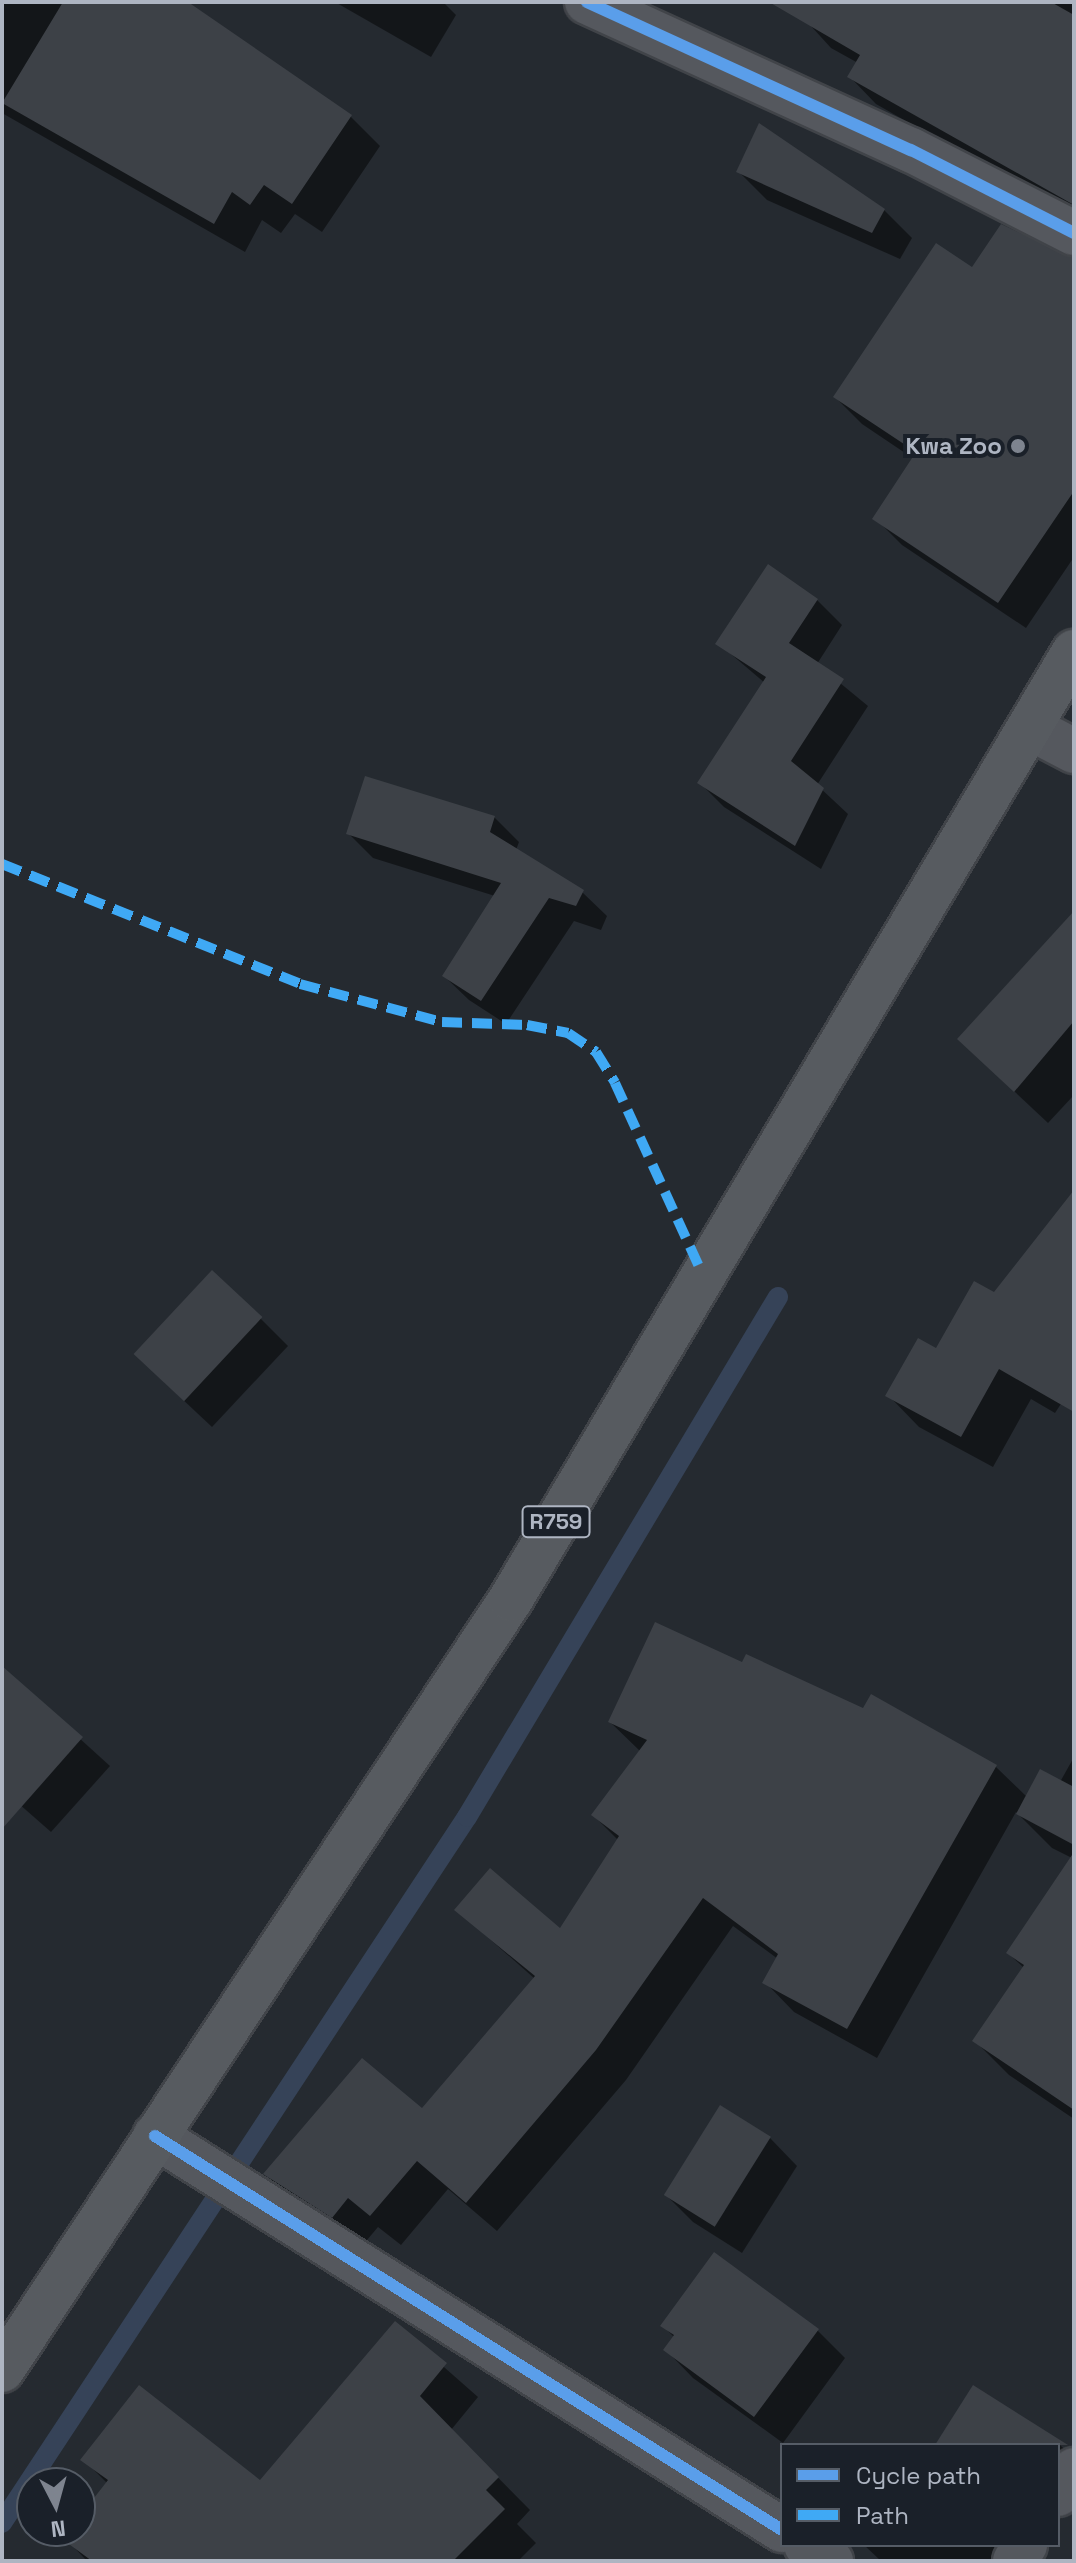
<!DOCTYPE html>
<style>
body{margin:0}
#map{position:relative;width:1076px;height:2563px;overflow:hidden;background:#252a30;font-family:"Space Grotesk",sans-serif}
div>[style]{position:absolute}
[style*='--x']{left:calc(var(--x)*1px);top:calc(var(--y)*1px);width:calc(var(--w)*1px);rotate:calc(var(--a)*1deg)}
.shadow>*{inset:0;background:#0007}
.stream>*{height:20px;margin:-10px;padding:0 10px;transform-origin:10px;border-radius:10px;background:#364358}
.building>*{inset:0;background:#3d4147;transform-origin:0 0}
.roads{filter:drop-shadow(2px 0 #414449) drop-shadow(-2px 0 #414449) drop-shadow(0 2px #414449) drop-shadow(0 -2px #414449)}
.street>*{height:44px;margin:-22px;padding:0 22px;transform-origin:22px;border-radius:22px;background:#55585e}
.primary>*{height:44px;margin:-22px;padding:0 22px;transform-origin:22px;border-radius:22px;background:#575b60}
.quiet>*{height:10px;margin-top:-5px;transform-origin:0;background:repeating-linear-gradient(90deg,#3fa9f5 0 20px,transparent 0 30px)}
.cycleway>*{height:12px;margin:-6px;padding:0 6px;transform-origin:6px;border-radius:6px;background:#5a9eea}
.dots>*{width:22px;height:22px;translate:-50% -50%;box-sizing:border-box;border:4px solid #1a2029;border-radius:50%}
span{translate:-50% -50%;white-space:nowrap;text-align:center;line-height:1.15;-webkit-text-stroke:8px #1a2029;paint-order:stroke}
.shield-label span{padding:2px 6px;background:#1a2029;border:2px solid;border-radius:6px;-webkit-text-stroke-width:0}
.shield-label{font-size:22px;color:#aeb5c2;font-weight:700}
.poi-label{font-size:24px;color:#aeb5c2;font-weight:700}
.right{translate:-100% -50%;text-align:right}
.frame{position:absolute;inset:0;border:4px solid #aeb5c2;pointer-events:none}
.legend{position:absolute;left:780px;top:2443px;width:280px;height:104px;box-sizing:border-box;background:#1a2029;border:2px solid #555c66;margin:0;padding:10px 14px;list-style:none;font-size:24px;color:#aeb5c2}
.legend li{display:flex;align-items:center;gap:16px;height:40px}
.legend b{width:40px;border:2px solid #555c66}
.north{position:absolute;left:16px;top:2467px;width:80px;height:80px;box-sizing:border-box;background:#1a2029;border:2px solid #555c66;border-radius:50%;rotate:174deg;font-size:22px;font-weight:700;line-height:32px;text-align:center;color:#aeb5c2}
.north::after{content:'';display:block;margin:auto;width:28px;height:36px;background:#7e848f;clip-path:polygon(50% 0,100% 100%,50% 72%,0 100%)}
</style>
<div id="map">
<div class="shadow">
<i style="clip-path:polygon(2px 2px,185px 2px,351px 117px,380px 146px,322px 232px,295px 214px,281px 233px,262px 220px,245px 252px,2px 113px)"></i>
<i style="clip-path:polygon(335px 2px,443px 2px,456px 15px,431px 57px)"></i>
<i style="clip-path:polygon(789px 2px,1074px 2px,1074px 217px,876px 104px,850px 77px,858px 63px,831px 48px)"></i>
<i style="clip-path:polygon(739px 172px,884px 210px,912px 238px,900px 259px,767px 200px)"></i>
<i style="clip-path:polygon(1074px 259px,1074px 557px,1026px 628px,902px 545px,875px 518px,914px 459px,862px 424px,835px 397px,972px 270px)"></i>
<i style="clip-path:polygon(817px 600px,842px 625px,817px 664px,868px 706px,817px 785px,848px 814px,821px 869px,724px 807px,699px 782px,765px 683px,718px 643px)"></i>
<i style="clip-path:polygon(494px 817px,519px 842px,516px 850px,582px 892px,607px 916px,601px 930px,574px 921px,506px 1024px,469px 1000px,444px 976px,495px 896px,373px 858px,349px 834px)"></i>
<i style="clip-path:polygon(1074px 923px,1074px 1095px,1048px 1123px,981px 1060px)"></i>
<i style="clip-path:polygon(1074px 1193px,1074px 1384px,1055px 1413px,1031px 1399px,993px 1467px,919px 1427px,888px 1395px,994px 1295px)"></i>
<i style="clip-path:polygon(260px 1318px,288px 1346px,212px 1427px,164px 1382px)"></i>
<i style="clip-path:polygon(743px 1665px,995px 1766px,1027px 1797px,1060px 1782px,1074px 1757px,1074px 2119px,1009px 2075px,975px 2041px,1024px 1968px,1008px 1953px,1072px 1858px,1052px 1848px,1016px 1812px,877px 2058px,794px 2012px,765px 1982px,778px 1959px,733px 1926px,626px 2080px,497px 2231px,448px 2189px,401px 2245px,378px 2227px,362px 2246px,295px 2204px,266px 2174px,423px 2111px,535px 1979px,457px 1910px,560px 1931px,618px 1840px,593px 1815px,641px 1752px,610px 1722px)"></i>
<i style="clip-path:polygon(2px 1668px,110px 1766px,51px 1832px,2px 1789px)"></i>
<i style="clip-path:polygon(770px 2138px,797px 2166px,742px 2253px,693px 2222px,665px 2194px)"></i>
<i style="clip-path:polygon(395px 2324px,478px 2397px,451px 2430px,530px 2510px,517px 2524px,536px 2543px,518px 2561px,87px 2561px,65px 2538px,70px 2531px,80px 2531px,80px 2519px,108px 2484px,83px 2459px,261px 2483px)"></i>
<i style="clip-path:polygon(663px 2326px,817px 2330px,845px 2358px,783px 2443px,693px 2378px,666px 2350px,675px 2338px)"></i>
<i style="clip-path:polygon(1052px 2437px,1074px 2459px,1058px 2499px,1058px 2445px,937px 2445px)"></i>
<i style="clip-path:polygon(864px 2545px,1018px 2545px,1008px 2561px,881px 2561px)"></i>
</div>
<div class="stream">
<i style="--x:2;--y:2523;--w:845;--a:-56.63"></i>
<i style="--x:467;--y:1817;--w:606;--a:-59.12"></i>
</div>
<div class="building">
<i style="clip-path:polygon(63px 2px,188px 2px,352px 115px,292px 204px,264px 185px,250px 205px,232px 192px,214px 224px,2px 103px)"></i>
<i style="clip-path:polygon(769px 2px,1051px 2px,1074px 15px,1074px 205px,847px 77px,860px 55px)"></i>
<i style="clip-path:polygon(759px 123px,885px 209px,872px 233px,736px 172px)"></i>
<i style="clip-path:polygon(1001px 224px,1074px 258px,1074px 491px,998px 603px,872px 519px,916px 452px,833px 397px,936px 243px,972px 267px)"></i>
<i style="clip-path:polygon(768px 564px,818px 599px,789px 643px,844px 679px,791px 761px,824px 788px,795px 846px,697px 783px,766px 677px,715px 644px)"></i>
<i style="clip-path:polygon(365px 776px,495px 816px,490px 832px,584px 890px,576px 906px,549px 898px,481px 1001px,442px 976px,501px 883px,346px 834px)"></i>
<i style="clip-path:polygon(1074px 911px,1074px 1021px,1014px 1092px,957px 1039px)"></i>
<i style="clip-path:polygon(1074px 1190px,1074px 1412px,999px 1369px,961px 1437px,885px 1396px,918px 1338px,936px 1348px,974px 1281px,994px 1292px)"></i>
<i style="left:212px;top:1270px;width:69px;height:115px;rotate:43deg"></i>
<i style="clip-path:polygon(655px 1622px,742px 1662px,746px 1654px,863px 1708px,871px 1694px,997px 1765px,847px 2029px,762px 1983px,778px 1954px,703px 1898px,596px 2050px,466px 2203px,417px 2161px,370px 2216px,348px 2198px,332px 2218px,263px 2174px,362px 2058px,422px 2108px,535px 1976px,454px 1910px,490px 1868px,560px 1928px,619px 1836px,591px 1815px,647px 1740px,608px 1722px)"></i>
<i style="clip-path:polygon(2px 1666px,83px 1737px,2px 1829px)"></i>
<i style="clip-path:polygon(1040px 1769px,1074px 1787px,1074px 1845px,1016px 1814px)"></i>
<i style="clip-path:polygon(1074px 1852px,1074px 2110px,972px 2041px,1024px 1965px,1006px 1953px)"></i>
<i style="left:720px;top:2105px;width:60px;height:106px;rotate:32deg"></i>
<i style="clip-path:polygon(714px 2252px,819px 2329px,754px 2417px,663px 2350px,674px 2335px,660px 2326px)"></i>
<i style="clip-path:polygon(395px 2321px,447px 2363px,420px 2396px,499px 2477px,486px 2490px,505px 2509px,453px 2561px,92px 2561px,62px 2539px,68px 2531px,80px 2531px,80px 2516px,108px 2480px,80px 2460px,139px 2385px,260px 2480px)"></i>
<i style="clip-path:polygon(973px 2385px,1068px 2445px,935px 2445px)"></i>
</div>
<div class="roads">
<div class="street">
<i style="--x:587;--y:2;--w:356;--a:24.6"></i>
<i style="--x:911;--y:150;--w:183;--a:27"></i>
<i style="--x:1030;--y:728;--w:50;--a:27.6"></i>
<i style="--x:155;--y:2136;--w:741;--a:32.14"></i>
<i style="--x:1058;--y:2494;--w:29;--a:-56"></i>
<i style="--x:806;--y:2545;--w:30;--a:33"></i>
<i style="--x:1015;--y:2561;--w:19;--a:-58"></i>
</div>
<div class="primary">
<i style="--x:2;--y:2370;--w:924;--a:-56.57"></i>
<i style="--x:511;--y:1599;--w:1102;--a:-59.27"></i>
</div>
</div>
<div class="quiet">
<i style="--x:2;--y:864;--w:321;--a:21.9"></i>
<i style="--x:300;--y:984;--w:147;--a:15"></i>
<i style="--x:442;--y:1022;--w:85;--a:2"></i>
<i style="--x:527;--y:1025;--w:42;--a:11"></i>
<i style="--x:568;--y:1033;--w:34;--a:34"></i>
<i style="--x:596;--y:1052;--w:36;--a:58"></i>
<i style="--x:615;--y:1083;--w:209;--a:65.4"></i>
</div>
<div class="cycleway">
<i style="--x:587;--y:2;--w:356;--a:24.6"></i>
<i style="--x:911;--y:150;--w:183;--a:27"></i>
<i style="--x:155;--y:2136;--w:741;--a:32.14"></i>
</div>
<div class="dots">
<i style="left:1018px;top:446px;background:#7e848f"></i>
</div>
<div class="shield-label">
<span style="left:556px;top:1522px">R759</span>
</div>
<div class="poi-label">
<span class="right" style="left:1002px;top:446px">Kwa Zoo</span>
</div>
<div class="frame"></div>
<ul class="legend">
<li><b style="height:10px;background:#5a9eea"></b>Cycle path</li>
<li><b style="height:10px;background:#3fa9f5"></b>Path</li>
</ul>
<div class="north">N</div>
</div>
